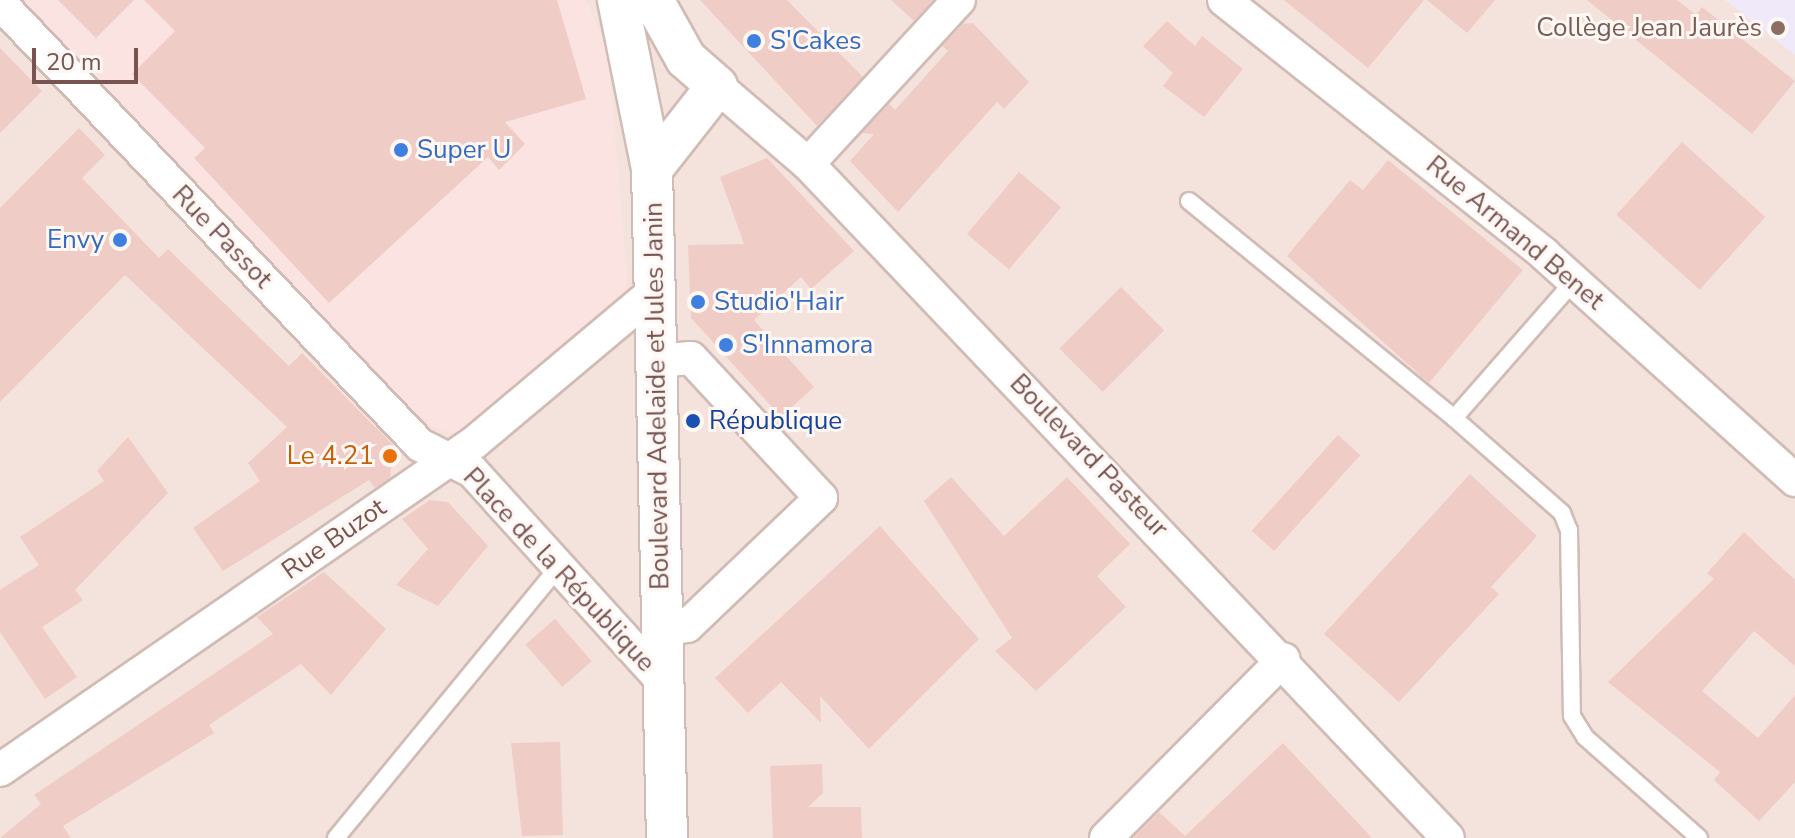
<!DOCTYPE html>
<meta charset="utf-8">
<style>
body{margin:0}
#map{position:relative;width:1795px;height:838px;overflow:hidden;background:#fcf2ed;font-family:"Nunito Sans",sans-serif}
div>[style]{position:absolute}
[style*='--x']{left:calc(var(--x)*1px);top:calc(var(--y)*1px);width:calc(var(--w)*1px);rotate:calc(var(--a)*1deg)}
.residential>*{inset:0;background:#f3e3dc;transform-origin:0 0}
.commercial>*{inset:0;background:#fbe3e2}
.education>*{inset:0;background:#efe9f9}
.building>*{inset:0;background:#f0ccc6;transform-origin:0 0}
.roads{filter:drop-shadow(2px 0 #d1bbb5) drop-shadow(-2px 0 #d1bbb5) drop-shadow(0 2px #d1bbb5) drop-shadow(0 -2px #d1bbb5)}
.service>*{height:16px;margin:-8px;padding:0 8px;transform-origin:8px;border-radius:8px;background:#fff}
.minor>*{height:32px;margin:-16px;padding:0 16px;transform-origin:16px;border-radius:16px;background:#fff}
.tertiary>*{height:40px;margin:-20px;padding:0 20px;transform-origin:20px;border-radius:20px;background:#fff}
.dots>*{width:22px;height:22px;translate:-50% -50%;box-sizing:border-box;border:4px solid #fef7f4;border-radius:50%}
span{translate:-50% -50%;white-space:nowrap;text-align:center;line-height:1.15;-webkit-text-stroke:6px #fef7f4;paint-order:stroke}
.education-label{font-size:26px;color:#785e54}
.right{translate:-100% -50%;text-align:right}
.shop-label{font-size:26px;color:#366cbe}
.left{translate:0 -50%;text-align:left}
.street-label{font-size:26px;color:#775450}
.transit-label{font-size:26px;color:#164399}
.food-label{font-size:26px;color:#c56008}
.scale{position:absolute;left:32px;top:48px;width:106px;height:36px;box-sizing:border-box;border:4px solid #775450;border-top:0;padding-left:10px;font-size:24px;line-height:28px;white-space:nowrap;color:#775450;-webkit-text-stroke:6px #fef7f4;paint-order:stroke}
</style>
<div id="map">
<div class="residential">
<i style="left:0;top:0;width:1795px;height:838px"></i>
</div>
<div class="commercial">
<i style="clip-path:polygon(19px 0,586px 0,608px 51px,628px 290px,458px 436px,432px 427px,331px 331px)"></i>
</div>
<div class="education">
<i style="clip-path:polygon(1725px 0,1795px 0,1795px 55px)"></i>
</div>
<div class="building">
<i style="clip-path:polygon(58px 0,134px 0,96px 38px)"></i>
<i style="clip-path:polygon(144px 0,557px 0,586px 99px,505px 122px,525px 144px,499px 170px,488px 157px,329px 303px,194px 158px,205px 148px,132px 74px,175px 31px)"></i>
<i style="clip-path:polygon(700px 0,787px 0,863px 77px,817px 126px)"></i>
<i style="clip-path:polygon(891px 0,933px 0,914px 21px)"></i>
<i style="clip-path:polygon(1284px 0,1424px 0,1368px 68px)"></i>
<i style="clip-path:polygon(1427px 0,1495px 0,1467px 33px)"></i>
<i style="clip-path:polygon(1587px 0,1677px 0,1696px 15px,1702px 7px,1795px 81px,1752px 134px)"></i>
<i style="clip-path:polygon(1167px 21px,1195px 46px,1202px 36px,1243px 69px,1204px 117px,1163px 86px,1173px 73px,1143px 46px)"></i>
<i style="clip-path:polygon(973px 23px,1029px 82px,1004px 109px,997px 102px,898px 212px,850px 161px,874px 134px,862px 133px,889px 104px,895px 110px,948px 51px,942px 46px,963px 24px)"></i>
<i style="clip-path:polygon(0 48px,42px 91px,0 133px)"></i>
<i style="clip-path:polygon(79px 128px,105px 155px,82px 178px,159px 258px,168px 249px,289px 366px,302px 353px,394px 446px,390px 478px,375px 488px,369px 480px,223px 571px,193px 528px,260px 481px,248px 463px,287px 427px,125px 275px,0 402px,0 208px)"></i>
<i style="left:1682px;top:142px;width:112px;height:98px;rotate:42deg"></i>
<i style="clip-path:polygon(767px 158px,854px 251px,811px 289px,801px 277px,754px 320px,814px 387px,781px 417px,691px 318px,688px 245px,744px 244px,720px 177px)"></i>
<i style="clip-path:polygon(1388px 160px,1523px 270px,1429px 383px,1287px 256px,1350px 180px,1363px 190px)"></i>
<i style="left:1019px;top:172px;width:55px;height:81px;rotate:40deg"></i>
<i style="left:1121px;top:287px;width:61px;height:87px;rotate:45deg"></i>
<i style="left:1338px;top:435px;width:30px;height:129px;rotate:42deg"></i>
<i style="clip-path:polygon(128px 437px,168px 493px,75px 590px,83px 600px,42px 627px,77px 677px,45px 699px,0 632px,0 590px,39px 565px,20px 537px,104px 481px,97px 471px)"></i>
<i style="clip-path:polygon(1470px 474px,1537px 536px,1491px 587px,1499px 594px,1399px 702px,1324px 634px)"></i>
<i style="clip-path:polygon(951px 477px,1004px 536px,1067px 477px,1130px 544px,1097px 576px,1126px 607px,1036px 691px,995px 651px,1012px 638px,924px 501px)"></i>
<i style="clip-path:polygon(430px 500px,448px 502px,488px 546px,438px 606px,396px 585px,428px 549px,402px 519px)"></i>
<i style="clip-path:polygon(880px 526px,979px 639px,869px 749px,820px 696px,821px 723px,781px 682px,748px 713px,715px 678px)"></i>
<i style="clip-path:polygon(1744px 532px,1795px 580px,1795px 666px,1754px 631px,1702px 691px,1758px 738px,1795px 695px,1795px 782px,1759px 821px,1714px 780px,1720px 772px,1608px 682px,1714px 579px,1707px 573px)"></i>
<i style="clip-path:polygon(324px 572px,386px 629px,331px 695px,301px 664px,209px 725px,214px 733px,63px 826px,71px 838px,0 838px,41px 804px,34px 795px,273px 634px,257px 617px)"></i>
<i style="left:555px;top:619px;width:56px;height:39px;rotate:49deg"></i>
<i style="clip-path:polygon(560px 742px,563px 835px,522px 836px,511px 743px)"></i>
<i style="clip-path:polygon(1283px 743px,1372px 838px,1133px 838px,1159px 812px,1185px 836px)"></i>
<i style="clip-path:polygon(822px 764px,823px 793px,808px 807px,861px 807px,862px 838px,773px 838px,770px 766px)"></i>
</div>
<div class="roads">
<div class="service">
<i style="--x:1189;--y:201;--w:343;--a:39.3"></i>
<i style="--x:1574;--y:281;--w:182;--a:131.2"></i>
<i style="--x:1454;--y:418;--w:144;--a:41.3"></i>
<i style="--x:1562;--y:513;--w:18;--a:68"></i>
<i style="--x:1569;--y:530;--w:186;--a:89.1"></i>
<i style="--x:1572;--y:716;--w:25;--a:58"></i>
<i style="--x:1585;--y:737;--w:152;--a:41.5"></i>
<i style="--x:336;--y:838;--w:347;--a:-50.6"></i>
</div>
<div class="minor">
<i style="--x:1224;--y:0;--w:409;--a:38.4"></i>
<i style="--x:1544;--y:254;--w:338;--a:42"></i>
<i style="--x:0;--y:3;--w:610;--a:46.46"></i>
<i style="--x:420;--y:445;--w:58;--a:26.6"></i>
<i style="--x:472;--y:471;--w:286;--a:47.8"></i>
<i style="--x:717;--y:86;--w:120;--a:40.6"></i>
<i style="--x:808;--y:164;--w:929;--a:46.48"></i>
<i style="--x:808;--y:164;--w:223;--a:-47.4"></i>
<i style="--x:656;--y:361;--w:35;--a:-5"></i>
<i style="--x:691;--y:358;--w:191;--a:47.1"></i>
<i style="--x:821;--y:498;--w:185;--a:136.3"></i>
<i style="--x:687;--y:626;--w:25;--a:171"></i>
<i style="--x:0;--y:770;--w:577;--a:-34.63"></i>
<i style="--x:475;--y:442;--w:234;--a:-40"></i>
<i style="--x:1106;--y:838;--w:252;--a:-45.2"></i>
</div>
<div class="tertiary">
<i style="--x:618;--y:0;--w:172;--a:78.6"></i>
<i style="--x:652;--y:169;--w:669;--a:88.72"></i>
<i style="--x:652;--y:169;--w:105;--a:-51.9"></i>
<i style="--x:717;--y:86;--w:41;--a:-138.9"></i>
<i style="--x:686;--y:59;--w:68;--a:-119.2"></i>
</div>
</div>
<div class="dots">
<i style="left:1778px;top:28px;background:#8d6e63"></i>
<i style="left:754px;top:41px;background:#3f7fe0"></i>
<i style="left:401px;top:150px;background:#3f7fe0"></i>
<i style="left:120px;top:240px;background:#3f7fe0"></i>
<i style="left:698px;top:302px;background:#3f7fe0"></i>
<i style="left:726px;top:345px;background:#3f7fe0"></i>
<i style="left:693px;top:421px;background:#1a4fb4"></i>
<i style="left:390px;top:456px;background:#e8710a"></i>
</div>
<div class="education-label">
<span class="right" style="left:1762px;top:28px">Collège Jean Jaurès</span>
</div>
<div class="shop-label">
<span class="left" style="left:770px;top:41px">S'Cakes</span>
<span class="left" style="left:417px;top:150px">Super U</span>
<span class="right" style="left:104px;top:240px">Envy</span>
<span class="left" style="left:714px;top:302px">Studio'Hair</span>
<span class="left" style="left:742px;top:345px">S'Innamora</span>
</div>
<div class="street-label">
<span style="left:1515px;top:233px;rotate:40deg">Rue Armand Benet</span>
<span style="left:222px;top:237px;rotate:46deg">Rue Passot</span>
<span style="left:657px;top:396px;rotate:-91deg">Boulevard Adelaide et Jules Janin</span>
<span style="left:1089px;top:456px;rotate:46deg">Boulevard Pasteur</span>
<span style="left:334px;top:539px;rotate:-35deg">Rue Buzot</span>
<span style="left:559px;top:570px;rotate:47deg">Place de la République</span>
</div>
<div class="transit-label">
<span class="left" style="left:709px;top:421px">République</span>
</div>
<div class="food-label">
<span class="right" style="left:374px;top:456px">Le 4.21</span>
</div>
<div class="scale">20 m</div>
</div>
